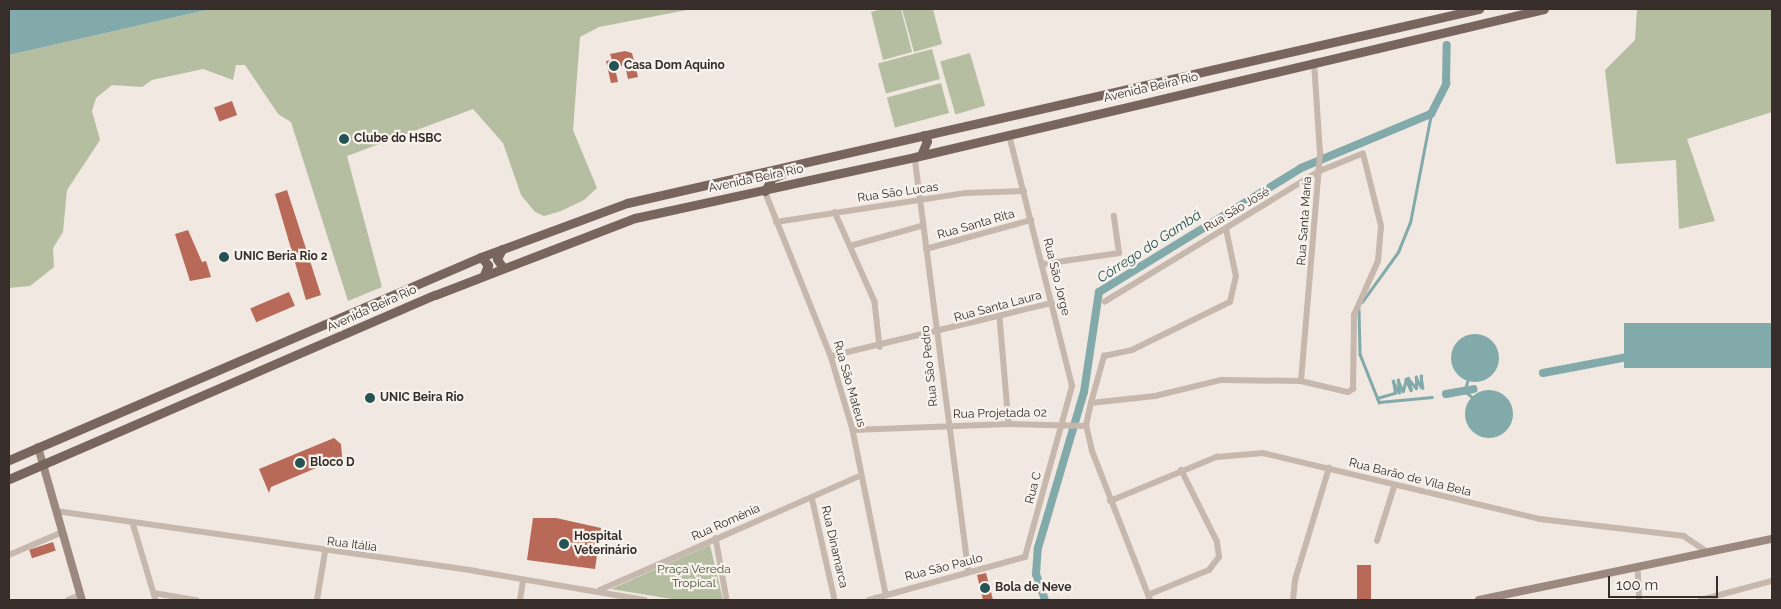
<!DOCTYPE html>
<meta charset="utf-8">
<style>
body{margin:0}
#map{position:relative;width:1781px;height:609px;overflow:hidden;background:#f0e8e1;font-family:Raleway,sans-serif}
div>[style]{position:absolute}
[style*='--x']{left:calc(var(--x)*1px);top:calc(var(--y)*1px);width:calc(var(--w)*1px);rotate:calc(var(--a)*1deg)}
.green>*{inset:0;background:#b6bea2;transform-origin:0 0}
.water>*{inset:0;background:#83aaaa;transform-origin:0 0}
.round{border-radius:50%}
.stream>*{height:2.5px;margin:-1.25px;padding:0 1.25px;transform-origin:1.25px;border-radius:1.25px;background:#83aaaa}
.canal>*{height:8px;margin:-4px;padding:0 4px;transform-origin:4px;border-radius:4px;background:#83aaaa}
.building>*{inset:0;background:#b86957;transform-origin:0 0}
.minor>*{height:5.5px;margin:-2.75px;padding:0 2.75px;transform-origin:2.75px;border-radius:2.75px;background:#c7b8ae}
.secondary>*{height:8px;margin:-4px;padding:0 4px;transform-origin:4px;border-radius:4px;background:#9b887f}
.primary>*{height:9px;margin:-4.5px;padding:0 4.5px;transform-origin:4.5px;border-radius:4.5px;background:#77655e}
.dots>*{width:14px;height:14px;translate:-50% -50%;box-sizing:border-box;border:2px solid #f8f2ed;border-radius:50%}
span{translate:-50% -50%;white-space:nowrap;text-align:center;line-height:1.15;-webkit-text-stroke:4.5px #f8f2ed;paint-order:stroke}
.poi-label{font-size:12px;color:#372e2b;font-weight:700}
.left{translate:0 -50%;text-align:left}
.street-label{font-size:12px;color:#372e2b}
.park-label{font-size:12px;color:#485232}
.water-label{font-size:14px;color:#255354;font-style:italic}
.frame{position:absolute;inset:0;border:10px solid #372e2b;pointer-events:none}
.scale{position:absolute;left:1608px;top:576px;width:110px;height:22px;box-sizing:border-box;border:2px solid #372e2b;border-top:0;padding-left:6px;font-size:15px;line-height:18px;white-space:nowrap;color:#372e2b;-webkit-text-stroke:4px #f8f2ed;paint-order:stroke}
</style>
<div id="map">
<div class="green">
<i style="clip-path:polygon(211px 9px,692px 9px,599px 27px,580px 37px,573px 130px,597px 188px,584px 200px,561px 211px,544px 216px,535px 212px,521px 195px,503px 143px,473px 109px,347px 156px,382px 287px,348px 301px,291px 122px,278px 114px,245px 65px,236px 65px,233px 80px,203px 69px,152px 80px,142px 87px,112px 85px,96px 98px,92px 111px,100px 140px,67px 190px,63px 232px,53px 248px,54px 267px,30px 286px,9px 288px,9px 55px)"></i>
<i style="clip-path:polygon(882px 9px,901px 9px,912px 52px,883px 60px,871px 12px)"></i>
<i style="clip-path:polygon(902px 9px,933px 9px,942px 44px,914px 52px)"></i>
<i style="clip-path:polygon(1637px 9px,1772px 9px,1772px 112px,1687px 139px,1715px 221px,1679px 229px,1676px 160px,1616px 164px,1605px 70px,1635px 40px)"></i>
<i style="left:932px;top:49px;width:31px;height:56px;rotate:75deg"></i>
<i style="left:970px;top:53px;width:55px;height:31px;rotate:74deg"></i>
<i style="left:941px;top:83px;width:31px;height:56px;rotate:75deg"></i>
<i style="clip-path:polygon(710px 545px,723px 600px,678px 600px,611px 589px)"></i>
</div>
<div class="water">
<i style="clip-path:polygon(9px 9px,211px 9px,9px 55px)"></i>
<i style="left:1772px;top:323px;width:45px;height:148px;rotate:90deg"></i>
<i class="round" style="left:1451px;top:334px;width:48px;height:48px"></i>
<i class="round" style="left:1465px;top:390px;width:48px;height:48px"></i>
</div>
<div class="stream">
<i style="--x:1362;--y:302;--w:62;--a:-54.2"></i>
<i style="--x:1398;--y:252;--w:31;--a:-68"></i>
<i style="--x:1410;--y:223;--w:111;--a:-79.1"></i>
<i style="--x:1359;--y:309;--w:45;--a:88.7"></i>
<i style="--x:1360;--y:354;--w:52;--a:68.4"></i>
<i style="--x:1379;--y:402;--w:53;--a:-5.4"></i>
<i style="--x:1468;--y:381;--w:10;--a:107"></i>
<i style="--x:1465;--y:391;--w:9;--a:41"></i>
<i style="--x:1377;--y:398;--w:19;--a:-16"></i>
<i style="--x:1395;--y:393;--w:12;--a:-99"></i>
<i style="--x:1393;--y:381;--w:13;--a:61"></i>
<i style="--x:1399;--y:392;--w:12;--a:-95"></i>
<i style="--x:1398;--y:380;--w:12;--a:66"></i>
<i style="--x:1403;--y:391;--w:12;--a:-76"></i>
<i style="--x:1406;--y:379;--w:12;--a:66"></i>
<i style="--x:1411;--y:390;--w:12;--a:-104"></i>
<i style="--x:1408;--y:378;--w:13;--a:51"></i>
<i style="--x:1416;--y:388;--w:11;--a:-90"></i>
<i style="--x:1416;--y:377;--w:11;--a:63"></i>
<i style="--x:1421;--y:387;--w:11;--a:-90"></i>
<i style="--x:1421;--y:376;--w:12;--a:81"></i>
</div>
<div class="canal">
<i style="--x:1543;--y:373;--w:86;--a:-10.7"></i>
<i style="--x:1446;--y:394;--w:28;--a:-10"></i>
<i style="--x:1045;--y:600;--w:28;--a:-109"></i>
<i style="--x:1036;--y:574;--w:26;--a:-86"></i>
<i style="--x:1038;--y:548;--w:163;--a:-73.6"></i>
<i style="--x:1084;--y:392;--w:101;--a:-81.5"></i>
<i style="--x:1099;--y:292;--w:237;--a:-31.5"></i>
<i style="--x:1301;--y:168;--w:141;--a:-22.6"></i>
<i style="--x:1431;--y:114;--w:34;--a:-63"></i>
<i style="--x:1446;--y:84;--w:39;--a:-89"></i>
</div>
<div class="building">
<i style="clip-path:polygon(625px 51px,632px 53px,638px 77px,628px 79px,625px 65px,615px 68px,618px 82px,611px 83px,606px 61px,612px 60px,610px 54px)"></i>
<i style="left:232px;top:101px;width:15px;height:19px;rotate:70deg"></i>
<i style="clip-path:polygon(287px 190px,321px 295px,306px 300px,275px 194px)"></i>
<i style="clip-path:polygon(188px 230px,202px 262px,206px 261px,211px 277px,190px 281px,175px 234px)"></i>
<i style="left:289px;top:292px;width:15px;height:42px;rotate:67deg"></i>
<i style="clip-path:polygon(334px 438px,341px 444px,342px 457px,271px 487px,269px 493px,259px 469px)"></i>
<i style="clip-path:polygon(533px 518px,556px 518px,601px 528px,595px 569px,527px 560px)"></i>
<i style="left:53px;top:542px;width:9px;height:25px;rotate:72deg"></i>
<i style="left:1357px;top:565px;width:14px;height:35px"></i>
<i style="clip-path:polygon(986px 573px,993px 600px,983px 600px,977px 575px)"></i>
</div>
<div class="minor">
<i style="--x:915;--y:157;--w:418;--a:82.6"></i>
<i style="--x:765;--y:191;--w:178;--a:68.2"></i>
<i style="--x:831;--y:356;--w:77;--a:73.4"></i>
<i style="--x:853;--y:430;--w:166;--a:78.6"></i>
<i style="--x:835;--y:212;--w:98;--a:66"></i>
<i style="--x:875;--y:302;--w:45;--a:83.7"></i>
<i style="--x:776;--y:222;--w:192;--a:-8.7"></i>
<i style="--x:966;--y:193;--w:58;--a:-2"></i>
<i style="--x:850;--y:246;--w:74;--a:-15.7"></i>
<i style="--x:926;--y:249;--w:109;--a:-15.4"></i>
<i style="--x:1043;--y:264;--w:77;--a:-8.2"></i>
<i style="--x:1119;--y:253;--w:37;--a:-98"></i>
<i style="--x:1000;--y:318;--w:106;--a:85.1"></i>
<i style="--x:831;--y:356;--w:227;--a:-13.5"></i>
<i style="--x:1301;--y:381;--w:229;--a:-85.2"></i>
<i style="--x:1320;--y:153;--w:91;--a:-93.8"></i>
<i style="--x:1091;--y:403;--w:64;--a:-6.2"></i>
<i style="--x:1155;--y:396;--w:68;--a:-13.6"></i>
<i style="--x:1221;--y:380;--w:80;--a:0.7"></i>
<i style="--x:1301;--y:381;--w:48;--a:13.2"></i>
<i style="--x:1348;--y:392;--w:6;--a:-31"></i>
<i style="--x:1353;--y:389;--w:74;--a:-89.2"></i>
<i style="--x:1354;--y:315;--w:59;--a:-66"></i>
<i style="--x:1378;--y:261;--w:35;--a:-85"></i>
<i style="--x:1381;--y:226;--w:74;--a:-104"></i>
<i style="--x:1363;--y:154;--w:48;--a:157.8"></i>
<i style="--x:1319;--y:172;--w:250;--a:148.7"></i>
<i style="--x:853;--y:430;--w:156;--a:-2.2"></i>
<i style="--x:1009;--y:424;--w:77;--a:1.5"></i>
<i style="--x:812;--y:497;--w:106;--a:77.4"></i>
<i style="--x:1110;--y:501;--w:116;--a:-22.4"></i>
<i style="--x:1217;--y:457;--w:46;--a:-5"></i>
<i style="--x:1263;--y:453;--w:285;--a:13.4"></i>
<i style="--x:1540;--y:519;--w:145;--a:6.7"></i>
<i style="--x:1684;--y:536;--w:30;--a:34"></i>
<i style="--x:56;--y:511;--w:423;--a:8.1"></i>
<i style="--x:475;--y:571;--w:172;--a:9.7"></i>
<i style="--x:133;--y:523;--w:80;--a:73.4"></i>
<i style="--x:716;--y:538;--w:63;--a:79.9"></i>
<i style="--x:1377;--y:541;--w:57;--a:-72.5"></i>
<i style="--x:9;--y:555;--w:56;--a:-23.3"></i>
<i style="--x:1638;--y:567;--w:33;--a:87"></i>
<i style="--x:600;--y:590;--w:284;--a:-23.7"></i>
<i style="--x:154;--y:593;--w:43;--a:9.5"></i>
<i style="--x:1148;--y:595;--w:66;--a:-22.3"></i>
<i style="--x:1209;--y:570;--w:16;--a:-52"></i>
<i style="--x:1219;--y:557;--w:15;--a:-98"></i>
<i style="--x:1217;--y:542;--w:80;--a:-116.6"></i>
<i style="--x:68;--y:600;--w:13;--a:-23"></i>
<i style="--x:317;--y:600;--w:49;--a:-80.5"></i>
<i style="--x:520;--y:600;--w:20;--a:-81"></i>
<i style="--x:869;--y:600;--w:162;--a:-15.4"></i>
<i style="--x:1025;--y:557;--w:177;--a:-74.6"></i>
<i style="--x:1072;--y:386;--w:259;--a:-104.1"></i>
<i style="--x:1150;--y:600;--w:160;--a:-111.3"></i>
<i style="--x:1092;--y:451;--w:26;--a:-103"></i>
<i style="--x:1086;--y:426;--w:24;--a:-78"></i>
<i style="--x:1091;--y:403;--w:49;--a:-74.5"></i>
<i style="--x:1104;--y:356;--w:29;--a:-12"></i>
<i style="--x:1132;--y:350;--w:109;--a:-26.1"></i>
<i style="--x:1230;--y:302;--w:26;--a:-77"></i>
<i style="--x:1236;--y:277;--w:49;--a:-101.8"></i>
<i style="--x:1293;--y:600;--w:20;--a:-84"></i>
<i style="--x:1295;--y:580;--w:117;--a:-73.1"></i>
<i style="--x:1701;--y:600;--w:73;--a:-15"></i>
</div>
<div class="secondary">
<i style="--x:38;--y:447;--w:159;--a:74"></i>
<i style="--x:1479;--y:600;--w:299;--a:-11.8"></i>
</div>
<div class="primary">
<i style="--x:921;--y:155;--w:15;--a:-67"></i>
<i style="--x:927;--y:141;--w:7;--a:-124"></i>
<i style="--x:765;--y:191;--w:15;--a:-62"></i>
<i style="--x:772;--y:178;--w:14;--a:-21"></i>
<i style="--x:502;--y:249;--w:11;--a:117"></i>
<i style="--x:497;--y:259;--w:11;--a:56"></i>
<i style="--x:481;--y:257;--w:11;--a:49"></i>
<i style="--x:488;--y:265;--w:11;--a:112"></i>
<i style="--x:9;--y:460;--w:514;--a:-23.27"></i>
<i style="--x:481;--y:257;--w:156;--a:-20.3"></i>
<i style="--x:627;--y:203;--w:874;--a:-12.83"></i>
<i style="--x:9;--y:479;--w:464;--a:-23.4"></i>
<i style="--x:435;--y:295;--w:214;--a:-21.1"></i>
<i style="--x:635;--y:218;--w:287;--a:-12.3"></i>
<i style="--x:915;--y:157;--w:646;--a:-13.24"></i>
</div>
<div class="dots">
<i style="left:614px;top:66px;background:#255354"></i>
<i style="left:344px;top:139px;background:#255354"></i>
<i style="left:224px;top:257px;background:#255354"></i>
<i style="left:370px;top:398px;background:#255354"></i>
<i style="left:300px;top:463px;background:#255354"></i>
<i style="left:564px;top:544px;background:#255354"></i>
<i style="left:985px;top:588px;background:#255354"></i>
</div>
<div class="poi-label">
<span class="left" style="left:624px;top:66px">Casa Dom Aquino</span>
<span class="left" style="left:354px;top:139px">Clube do HSBC</span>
<span class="left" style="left:234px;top:257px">UNIC Beria Rio 2</span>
<span class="left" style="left:380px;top:398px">UNIC Beira Rio</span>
<span class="left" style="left:310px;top:463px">Bloco D</span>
<span class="left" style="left:574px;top:544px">Hospital<br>Veterinário</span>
<span class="left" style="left:995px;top:588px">Bola de Neve</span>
</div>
<div class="street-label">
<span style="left:1151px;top:88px;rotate:-13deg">Avenida Beira Rio</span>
<span style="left:756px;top:179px;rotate:-12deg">Avenida Beira Rio</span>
<span style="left:898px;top:193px;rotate:-8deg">Rua São Lucas</span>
<span style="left:1237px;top:210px;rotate:-31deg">Rua São José</span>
<span style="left:1305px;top:221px;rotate:-86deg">Rua Santa Maria</span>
<span style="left:976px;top:225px;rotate:-16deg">Rua Santa Rita</span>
<span style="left:1056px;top:277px;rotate:76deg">Rua São Jorge</span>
<span style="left:998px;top:307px;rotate:-15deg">Rua Santa Laura</span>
<span style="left:372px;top:309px;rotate:-24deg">Avenida Beira Rio</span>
<span style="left:930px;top:366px;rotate:-96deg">Rua São Pedro</span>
<span style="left:849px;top:384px;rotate:74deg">Rua São Mateus</span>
<span style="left:1000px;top:414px;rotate:-1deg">Rua Projetada 02</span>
<span style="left:1410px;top:478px;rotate:14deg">Rua Barão de Vila Bela</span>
<span style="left:1034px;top:488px;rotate:-75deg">Rua C</span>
<span style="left:726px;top:523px;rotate:-24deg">Rua Romênia</span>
<span style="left:352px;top:545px;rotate:7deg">Rua Itália</span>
<span style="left:834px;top:547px;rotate:77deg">Rua Dinamarca</span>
<span style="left:944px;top:568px;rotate:-14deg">Rua São Paulo</span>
</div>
<div class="park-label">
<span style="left:694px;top:577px">Praça Vereda<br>Tropical</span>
</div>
<div class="water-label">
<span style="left:1149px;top:246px;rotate:-33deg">Córrego do Gambá</span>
</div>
<div class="frame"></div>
<div class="scale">100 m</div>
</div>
